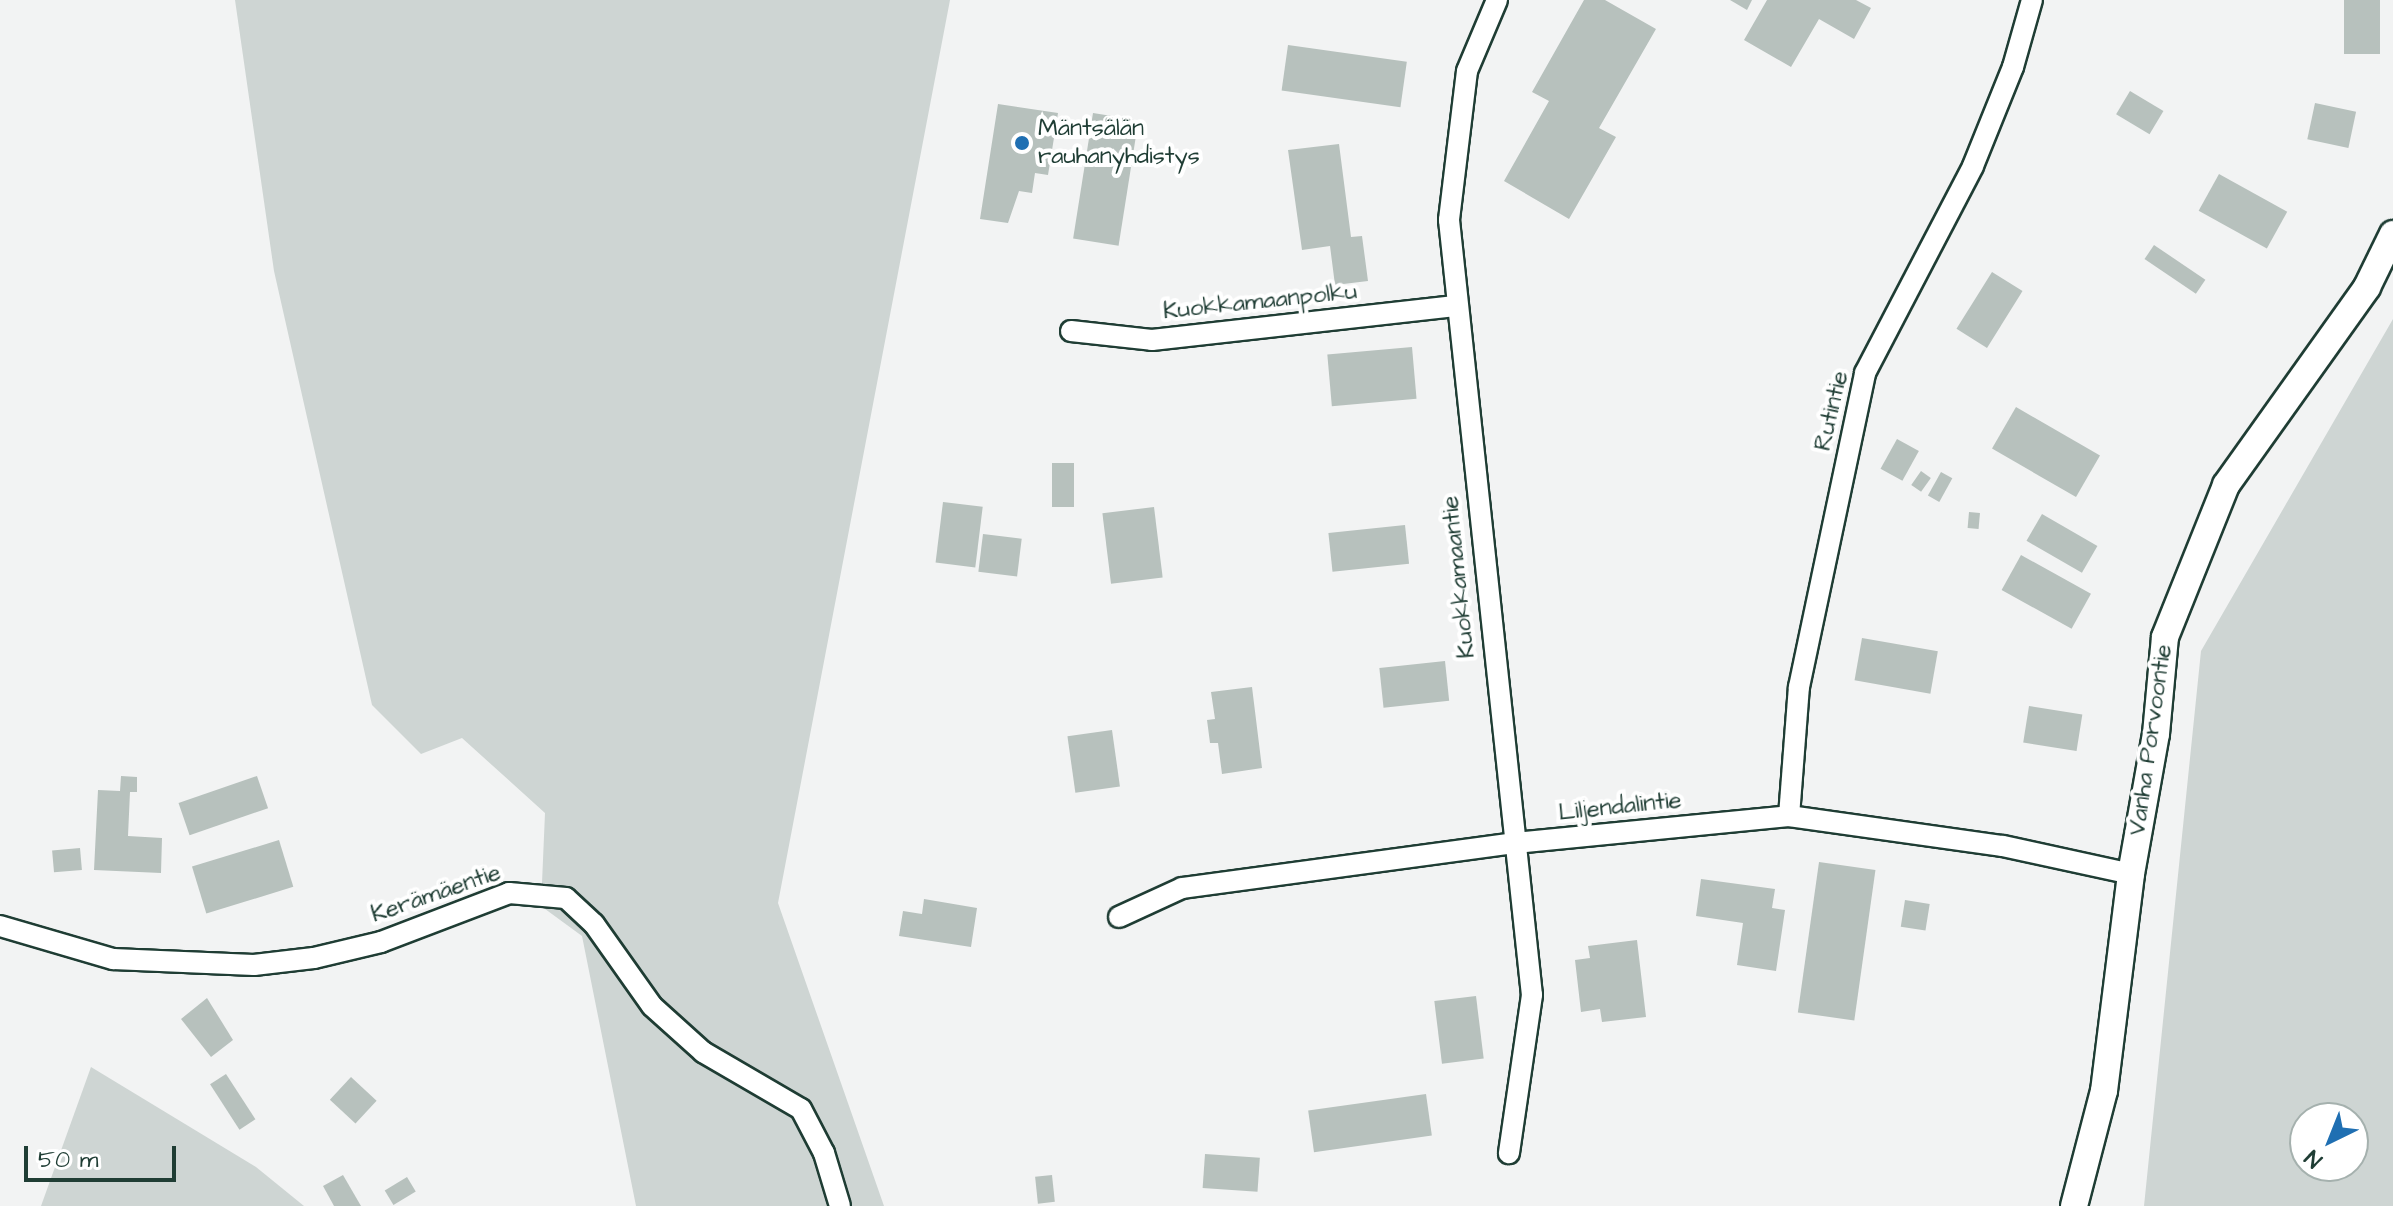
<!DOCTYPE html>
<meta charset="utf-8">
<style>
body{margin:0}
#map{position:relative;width:2393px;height:1206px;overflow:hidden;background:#f2f3f3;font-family:"Architects Daughter",sans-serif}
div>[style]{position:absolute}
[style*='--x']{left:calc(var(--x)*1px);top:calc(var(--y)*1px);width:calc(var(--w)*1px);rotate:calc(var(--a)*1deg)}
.green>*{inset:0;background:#ced5d3}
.building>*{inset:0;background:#b7c1bd;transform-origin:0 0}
.roads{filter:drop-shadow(2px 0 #1f3d34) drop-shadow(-2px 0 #1f3d34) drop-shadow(0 2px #1f3d34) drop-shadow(0 -2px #1f3d34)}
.minor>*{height:20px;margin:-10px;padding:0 10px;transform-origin:10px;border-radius:10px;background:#fff}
.major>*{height:26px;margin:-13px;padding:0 13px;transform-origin:13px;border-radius:13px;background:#fff}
.dots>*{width:22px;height:22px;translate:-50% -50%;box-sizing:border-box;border:4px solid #fff;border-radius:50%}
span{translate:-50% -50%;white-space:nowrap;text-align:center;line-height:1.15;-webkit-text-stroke:8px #fff;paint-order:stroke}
.poi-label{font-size:24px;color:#1f3d34}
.left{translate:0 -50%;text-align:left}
.street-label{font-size:24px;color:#1f3d34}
.north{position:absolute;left:2289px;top:1102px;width:80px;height:80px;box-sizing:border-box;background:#fff;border:2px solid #a5b1ae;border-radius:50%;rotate:223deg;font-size:22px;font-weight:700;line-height:32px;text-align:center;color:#1f3d34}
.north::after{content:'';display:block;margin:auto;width:28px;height:36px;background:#1f6fb2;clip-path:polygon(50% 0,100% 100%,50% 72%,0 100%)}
.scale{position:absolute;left:24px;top:1146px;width:152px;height:36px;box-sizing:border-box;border:4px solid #1f3d34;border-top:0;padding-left:10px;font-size:24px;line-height:28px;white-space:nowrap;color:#1f3d34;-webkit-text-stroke:6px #fff;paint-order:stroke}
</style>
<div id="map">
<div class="green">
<i style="clip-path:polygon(235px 0,950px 0,778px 903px,884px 1206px,636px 1206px,582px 936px,541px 906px,545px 813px,462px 738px,421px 754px,372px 705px,274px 271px)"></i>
<i style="clip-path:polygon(evenodd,2393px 319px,2393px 1206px,2144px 1206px,2201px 651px,2393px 319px,2305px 1118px,2353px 1118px,2353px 1166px,2305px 1166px,2305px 1118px)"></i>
<i style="clip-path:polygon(91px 1067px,256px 1167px,304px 1206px,41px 1206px)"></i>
</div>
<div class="building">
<i style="clip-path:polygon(1584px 0,1605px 0,1656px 29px,1599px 128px,1616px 137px,1569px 219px,1504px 181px,1549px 101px,1532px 92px)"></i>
<i style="clip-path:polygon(1730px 0,1752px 0,1747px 10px)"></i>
<i style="clip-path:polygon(1767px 0,1856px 0,1871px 8px,1854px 39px,1819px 19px,1791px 67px,1744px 40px)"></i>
<i style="left:2344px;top:0;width:36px;height:54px"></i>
<i style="left:1288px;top:45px;width:120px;height:46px;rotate:8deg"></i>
<i style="left:2130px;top:91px;width:39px;height:27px;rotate:31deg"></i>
<i style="left:2315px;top:103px;width:42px;height:37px;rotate:12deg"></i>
<i style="clip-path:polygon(998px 104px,1058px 113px,1048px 175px,1035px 173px,1032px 193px,1019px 191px,1008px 223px,980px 219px)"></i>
<i style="left:1093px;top:113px;width:46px;height:127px;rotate:9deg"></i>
<i style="clip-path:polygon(1339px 144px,1351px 237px,1362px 236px,1368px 281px,1335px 285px,1330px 246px,1302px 250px,1288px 150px)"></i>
<i style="left:2219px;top:174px;width:78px;height:42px;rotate:29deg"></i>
<i style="left:2154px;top:245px;width:62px;height:17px;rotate:34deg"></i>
<i style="left:1992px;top:272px;width:36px;height:67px;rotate:32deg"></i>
<i style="left:1412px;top:347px;width:52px;height:85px;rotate:85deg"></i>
<i style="left:2016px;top:407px;width:97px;height:48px;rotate:30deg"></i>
<i style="left:1897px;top:439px;width:25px;height:34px;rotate:29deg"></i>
<i style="left:1052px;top:463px;width:22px;height:44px"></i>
<i style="left:1921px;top:471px;width:12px;height:17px;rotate:35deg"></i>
<i style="left:1941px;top:472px;width:13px;height:27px;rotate:29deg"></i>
<i style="left:943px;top:502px;width:40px;height:61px;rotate:7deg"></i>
<i style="left:1154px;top:507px;width:71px;height:52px;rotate:83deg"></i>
<i style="left:1969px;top:512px;width:11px;height:16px;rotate:5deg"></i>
<i style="left:2042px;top:514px;width:64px;height:31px;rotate:30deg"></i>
<i style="left:1405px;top:525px;width:39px;height:77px;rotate:84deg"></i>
<i style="left:983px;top:534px;width:39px;height:38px;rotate:7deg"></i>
<i style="left:2021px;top:555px;width:80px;height:40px;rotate:29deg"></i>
<i style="left:1862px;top:638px;width:77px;height:43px;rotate:10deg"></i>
<i style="left:1445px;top:661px;width:40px;height:66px;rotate:84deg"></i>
<i style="clip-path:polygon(1252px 687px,1262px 768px,1222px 774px,1218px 743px,1210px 743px,1207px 720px,1215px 719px,1211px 692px)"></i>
<i style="left:2029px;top:706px;width:54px;height:37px;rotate:9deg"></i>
<i style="left:1112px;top:730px;width:57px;height:45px;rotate:82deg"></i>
<i style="clip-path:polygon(121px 776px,137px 777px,137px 792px,130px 792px,128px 836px,162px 838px,161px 873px,94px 870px,98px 790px,120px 791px)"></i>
<i style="left:257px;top:776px;width:34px;height:83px;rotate:71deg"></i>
<i style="left:279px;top:840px;width:49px;height:91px;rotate:73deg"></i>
<i style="left:80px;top:848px;width:22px;height:28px;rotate:85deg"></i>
<i style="left:1819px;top:862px;width:57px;height:152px;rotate:8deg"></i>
<i style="clip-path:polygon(1701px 879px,1775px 889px,1772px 908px,1785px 910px,1776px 971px,1737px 965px,1743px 923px,1696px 916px)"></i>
<i style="clip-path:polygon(924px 899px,977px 908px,971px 947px,899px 936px,903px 911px,922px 914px)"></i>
<i style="left:1905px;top:900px;width:25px;height:27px;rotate:9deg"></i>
<i style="clip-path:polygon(1637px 940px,1646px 1017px,1602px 1022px,1600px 1009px,1581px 1012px,1575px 960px,1590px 958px,1588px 946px)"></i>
<i style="left:1476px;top:996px;width:63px;height:42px;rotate:83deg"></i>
<i style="clip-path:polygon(207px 998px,233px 1040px,211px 1057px,181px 1019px)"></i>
<i style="left:226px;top:1074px;width:54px;height:19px;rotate:57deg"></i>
<i style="left:351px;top:1077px;width:35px;height:31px;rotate:43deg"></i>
<i style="left:1426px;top:1094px;width:42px;height:119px;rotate:82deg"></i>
<i style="left:1205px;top:1154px;width:55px;height:34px;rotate:4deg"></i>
<i style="clip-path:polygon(343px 1175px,361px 1206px,334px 1206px,323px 1186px)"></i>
<i style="left:1052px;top:1175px;width:27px;height:17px;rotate:84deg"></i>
<i style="left:407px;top:1177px;width:17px;height:26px;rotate:59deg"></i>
</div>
<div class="roads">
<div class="minor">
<i style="--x:1497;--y:0;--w:77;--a:112.9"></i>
<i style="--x:1467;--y:71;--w:150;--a:96.9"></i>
<i style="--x:1449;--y:220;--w:779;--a:83.89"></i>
<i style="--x:1532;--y:995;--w:160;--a:98.3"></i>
<i style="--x:1071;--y:331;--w:81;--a:6.3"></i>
<i style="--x:1152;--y:340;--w:305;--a:-6.4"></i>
<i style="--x:1789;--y:816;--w:129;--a:-85.6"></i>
<i style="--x:1799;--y:687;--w:321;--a:-78.1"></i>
<i style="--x:1865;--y:373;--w:233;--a:-62.4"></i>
<i style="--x:1973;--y:166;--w:107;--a:-68"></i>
<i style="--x:2013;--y:67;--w:70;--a:-74.2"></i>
<i style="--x:1119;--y:917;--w:69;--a:-24.7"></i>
<i style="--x:1182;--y:888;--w:336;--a:-7.7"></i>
<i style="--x:1515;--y:843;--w:275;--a:-5.6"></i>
<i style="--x:1789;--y:816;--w:216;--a:8"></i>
<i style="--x:2003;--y:846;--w:131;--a:12.3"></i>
<i style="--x:0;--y:926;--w:118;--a:16.3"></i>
<i style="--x:113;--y:959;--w:141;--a:2.4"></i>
<i style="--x:254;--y:965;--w:60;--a:-6.7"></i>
<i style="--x:314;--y:958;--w:69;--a:-13.4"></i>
<i style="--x:381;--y:942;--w:137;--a:-20.9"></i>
<i style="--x:509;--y:893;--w:57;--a:5"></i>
<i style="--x:566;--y:898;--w:38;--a:43"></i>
<i style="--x:594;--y:924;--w:100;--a:54.7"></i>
<i style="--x:652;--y:1006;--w:69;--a:42"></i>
<i style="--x:703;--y:1052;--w:113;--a:30.2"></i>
<i style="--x:801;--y:1109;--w:50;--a:62.4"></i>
<i style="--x:824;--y:1153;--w:55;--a:73.2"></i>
</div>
<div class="major">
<i style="--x:2074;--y:1206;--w:119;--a:-75.4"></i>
<i style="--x:2104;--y:1091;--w:219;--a:-82.9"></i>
<i style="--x:2131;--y:874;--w:142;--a:-79.9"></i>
<i style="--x:2156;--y:734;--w:97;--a:-84.7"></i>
<i style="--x:2165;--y:637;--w:164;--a:-68.1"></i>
<i style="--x:2226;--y:485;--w:243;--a:-54.5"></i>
<i style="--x:2367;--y:287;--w:59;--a:-63.9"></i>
</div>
</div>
<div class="dots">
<i style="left:1022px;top:143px;background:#1f6fb2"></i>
</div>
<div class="poi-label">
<span class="left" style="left:1038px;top:143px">Mäntsälän<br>rauhanyhdistys</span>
</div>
<div class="street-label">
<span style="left:1260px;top:302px;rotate:-6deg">Kuokkamaanpolku</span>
<span style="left:1832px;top:411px;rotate:-77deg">Rutintie</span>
<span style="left:1459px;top:577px;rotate:-96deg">Kuokkamaantie</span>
<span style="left:2151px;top:740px;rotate:-82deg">Vanha Porvoontie</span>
<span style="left:1620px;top:807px;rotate:-6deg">Liljendalintie</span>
<span style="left:436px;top:894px;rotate:-19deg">Kerämäentie</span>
</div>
<div class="north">N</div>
<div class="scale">50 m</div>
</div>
